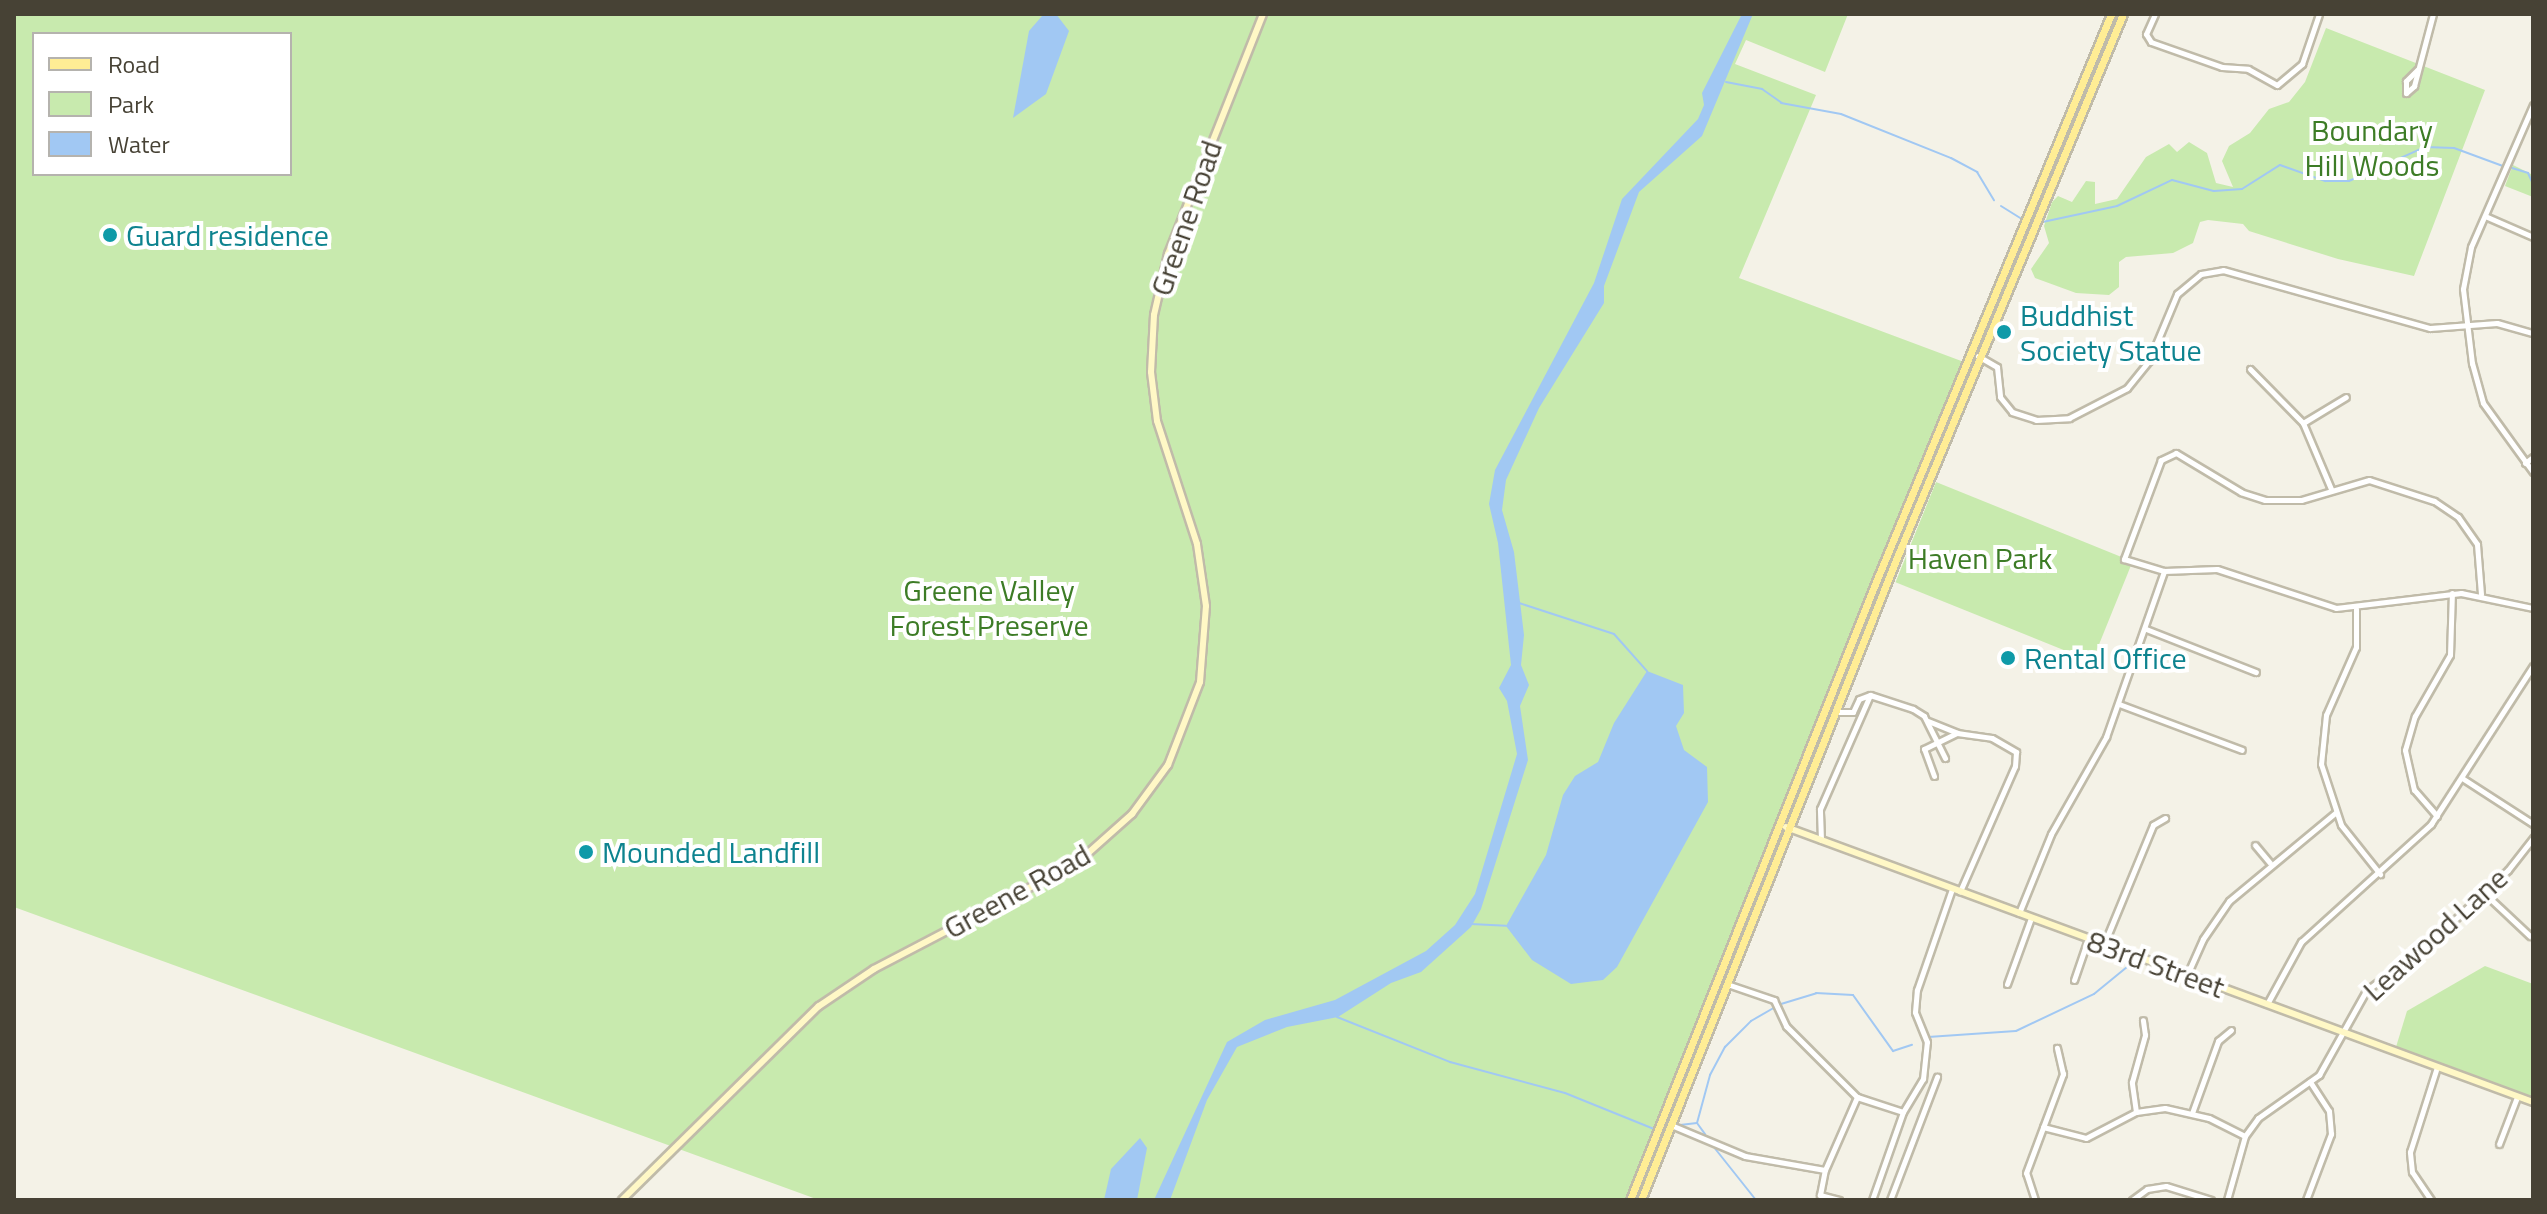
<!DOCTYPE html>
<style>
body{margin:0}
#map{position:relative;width:2547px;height:1214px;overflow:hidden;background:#f4f2e7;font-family:"Titillium Web",sans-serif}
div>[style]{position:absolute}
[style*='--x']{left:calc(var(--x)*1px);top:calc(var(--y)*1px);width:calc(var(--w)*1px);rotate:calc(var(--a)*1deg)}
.green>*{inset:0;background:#c8eaae;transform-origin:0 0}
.water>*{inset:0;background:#a1c8f3}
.stream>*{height:2px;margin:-1px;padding:0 1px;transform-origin:1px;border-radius:1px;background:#a1c8f3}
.roads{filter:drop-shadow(2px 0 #c0bba9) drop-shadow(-2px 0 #c0bba9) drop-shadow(0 2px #c0bba9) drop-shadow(0 -2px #c0bba9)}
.street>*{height:5px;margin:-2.5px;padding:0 2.5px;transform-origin:2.5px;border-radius:2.5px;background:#fff}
.secondary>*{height:6px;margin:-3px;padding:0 3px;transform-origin:3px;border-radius:3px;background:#fff8c6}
.primary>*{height:7px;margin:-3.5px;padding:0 3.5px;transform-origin:3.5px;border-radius:3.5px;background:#ffed95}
.dots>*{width:22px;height:22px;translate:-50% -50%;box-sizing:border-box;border:4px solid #fff;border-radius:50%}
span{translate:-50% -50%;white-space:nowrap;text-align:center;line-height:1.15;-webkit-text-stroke:8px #fff;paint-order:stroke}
.park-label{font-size:30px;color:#3d7c26}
.street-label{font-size:30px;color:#474235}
.culture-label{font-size:30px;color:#0d838f}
.left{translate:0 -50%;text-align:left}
.frame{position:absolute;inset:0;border:16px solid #474235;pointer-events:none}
.legend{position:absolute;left:32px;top:32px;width:260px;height:144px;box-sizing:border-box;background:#fff;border:2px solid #b5b3ae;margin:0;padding:10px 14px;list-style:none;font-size:24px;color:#474235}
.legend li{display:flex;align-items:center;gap:16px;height:40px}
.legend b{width:40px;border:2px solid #b5b3ae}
</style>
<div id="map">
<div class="green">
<i style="clip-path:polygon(evenodd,14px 14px,1848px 14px,1825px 72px,1746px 40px,1735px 64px,1816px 95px,1739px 278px,1964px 362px,1625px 1200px,819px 1200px,14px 907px,14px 14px,34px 34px,290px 34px,290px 174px,34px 174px,34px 34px)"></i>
<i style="clip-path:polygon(2326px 28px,2485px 90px,2414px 276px,2338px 259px,2249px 231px,2243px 224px,2208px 220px,2200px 222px,2193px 243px,2173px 253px,2126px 257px,2119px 262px,2119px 287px,2109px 295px,2076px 293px,2035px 278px,2031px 269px,2049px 243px,2044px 226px,2052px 202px,2058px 196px,2072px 202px,2086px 181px,2095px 182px,2095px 204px,2117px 199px,2146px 157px,2169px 144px,2177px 152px,2189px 142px,2207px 153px,2216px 183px,2233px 187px,2222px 161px,2229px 146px,2250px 133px,2269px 109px,2289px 102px,2305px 82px)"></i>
<i style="clip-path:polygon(2513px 165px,2533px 175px,2533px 197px,2505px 186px)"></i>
<i style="left:1936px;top:482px;width:212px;height:108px;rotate:22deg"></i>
<i style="clip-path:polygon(2485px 966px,2533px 984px,2533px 1097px,2396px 1047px,2407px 1011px)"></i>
</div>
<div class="water">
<i style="clip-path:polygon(1056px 14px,1069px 31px,1046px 94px,1013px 118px,1029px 31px,1042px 16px)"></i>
<i style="clip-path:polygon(1742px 14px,1753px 14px,1702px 136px,1639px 192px,1604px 286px,1604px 303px,1539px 408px,1506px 480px,1502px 510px,1514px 552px,1524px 635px,1521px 665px,1529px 685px,1520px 706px,1528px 760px,1481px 909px,1471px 927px,1421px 972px,1391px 983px,1338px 1017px,1287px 1027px,1237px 1047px,1207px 1100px,1170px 1200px,1154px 1200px,1227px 1042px,1265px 1020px,1335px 1000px,1426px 951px,1455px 925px,1475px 894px,1517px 754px,1507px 701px,1499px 688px,1511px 665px,1498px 543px,1489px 504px,1495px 470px,1594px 283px,1622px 199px,1698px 119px,1704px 105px,1702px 93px)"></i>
<i style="clip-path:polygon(1647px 671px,1683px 685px,1684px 713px,1676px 726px,1684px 750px,1707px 767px,1708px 802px,1617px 967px,1603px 980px,1571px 984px,1532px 960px,1506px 926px,1546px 855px,1563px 795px,1575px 776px,1598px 762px,1614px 723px)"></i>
<i style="clip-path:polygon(1140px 1138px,1147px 1148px,1137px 1200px,1104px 1200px,1111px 1169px)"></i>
</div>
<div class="stream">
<i style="--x:1726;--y:82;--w:37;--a:11"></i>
<i style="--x:1762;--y:89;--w:24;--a:35"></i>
<i style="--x:1781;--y:103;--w:61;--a:10.4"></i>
<i style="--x:1841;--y:114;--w:118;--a:21.8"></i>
<i style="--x:1951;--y:158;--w:30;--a:28"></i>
<i style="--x:1977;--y:172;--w:33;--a:59"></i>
<i style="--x:2512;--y:168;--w:17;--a:17"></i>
<i style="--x:2528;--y:173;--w:12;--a:66"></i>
<i style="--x:2001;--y:206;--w:25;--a:32"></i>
<i style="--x:2038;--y:223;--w:81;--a:-12.1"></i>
<i style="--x:2117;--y:206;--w:61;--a:-25.3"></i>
<i style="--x:2172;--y:180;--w:43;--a:14.7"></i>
<i style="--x:2214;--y:191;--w:28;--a:-4"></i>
<i style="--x:2242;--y:189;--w:45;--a:-32.3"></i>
<i style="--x:2280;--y:165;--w:48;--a:19.6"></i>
<i style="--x:2325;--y:181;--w:24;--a:0"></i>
<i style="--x:2349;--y:181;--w:83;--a:-24.1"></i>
<i style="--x:2425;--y:147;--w:29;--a:2"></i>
<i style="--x:2454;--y:148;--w:52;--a:20.2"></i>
<i style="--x:1519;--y:603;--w:100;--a:18.1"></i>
<i style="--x:1614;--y:634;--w:50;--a:48.3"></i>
<i style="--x:1471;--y:924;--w:35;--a:3"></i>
<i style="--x:1781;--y:1004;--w:37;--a:-17"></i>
<i style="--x:1816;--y:993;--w:37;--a:3"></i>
<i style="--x:1853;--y:995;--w:69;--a:54.5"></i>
<i style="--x:1893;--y:1051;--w:20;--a:-18"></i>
<i style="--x:1337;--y:1017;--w:122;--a:21.7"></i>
<i style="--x:1450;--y:1062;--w:119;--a:15.1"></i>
<i style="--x:1565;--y:1093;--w:96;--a:22"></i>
<i style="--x:1928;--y:1037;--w:88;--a:-3.9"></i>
<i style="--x:2016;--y:1031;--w:86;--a:-25.4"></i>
<i style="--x:2094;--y:994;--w:43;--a:-39.3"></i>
<i style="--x:1697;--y:1123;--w:50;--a:-74.8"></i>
<i style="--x:1710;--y:1075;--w:32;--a:-62"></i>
<i style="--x:1725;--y:1047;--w:37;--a:-45"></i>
<i style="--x:1751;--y:1021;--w:28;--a:-30"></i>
<i style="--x:1680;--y:1125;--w:17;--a:-7"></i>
<i style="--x:1697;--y:1123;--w:14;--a:54"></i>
<i style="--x:1713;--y:1146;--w:69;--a:51.5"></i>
</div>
<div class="roads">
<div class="street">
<i style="--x:2155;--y:14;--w:22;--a:114"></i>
<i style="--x:2146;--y:34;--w:9;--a:58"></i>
<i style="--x:2151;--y:42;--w:75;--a:19.4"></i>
<i style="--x:2222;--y:67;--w:26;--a:4"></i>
<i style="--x:2248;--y:69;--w:33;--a:29"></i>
<i style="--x:2277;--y:85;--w:33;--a:-40"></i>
<i style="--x:2302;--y:64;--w:53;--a:-71.2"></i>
<i style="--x:2417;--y:70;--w:16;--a:135"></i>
<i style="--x:2406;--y:81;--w:12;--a:90"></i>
<i style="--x:2406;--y:93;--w:11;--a:-41"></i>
<i style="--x:2414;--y:86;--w:74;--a:-75.2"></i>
<i style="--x:2533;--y:105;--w:155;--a:113.6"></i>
<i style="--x:2471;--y:247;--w:43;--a:100.8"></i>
<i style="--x:2463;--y:289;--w:75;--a:83.1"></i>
<i style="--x:2472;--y:363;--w:41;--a:74.6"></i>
<i style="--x:2483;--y:403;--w:85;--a:54.1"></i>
<i style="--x:2485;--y:216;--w:52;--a:23.6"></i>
<i style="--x:1978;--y:356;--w:22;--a:30"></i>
<i style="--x:1997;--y:367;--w:30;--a:84"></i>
<i style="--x:2000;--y:397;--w:19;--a:51"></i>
<i style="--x:2012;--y:412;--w:25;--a:18"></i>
<i style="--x:2036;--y:420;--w:33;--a:-3"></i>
<i style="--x:2069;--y:418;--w:65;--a:-27.3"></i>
<i style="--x:2127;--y:388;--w:35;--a:-51"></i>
<i style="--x:2149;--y:361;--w:73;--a:-67.3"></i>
<i style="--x:2177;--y:294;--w:31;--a:-40"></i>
<i style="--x:2201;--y:274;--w:22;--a:-10"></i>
<i style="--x:2223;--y:270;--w:215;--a:15.7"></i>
<i style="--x:2430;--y:328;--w:67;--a:-4.3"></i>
<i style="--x:2497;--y:323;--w:37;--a:16"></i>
<i style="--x:2250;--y:369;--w:76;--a:45.5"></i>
<i style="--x:2303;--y:423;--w:72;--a:67"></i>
<i style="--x:2303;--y:423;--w:50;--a:-31.2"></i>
<i style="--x:2525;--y:463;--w:10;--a:-37"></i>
<i style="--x:2481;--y:594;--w:50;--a:-94.6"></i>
<i style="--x:2477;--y:544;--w:33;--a:-125"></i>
<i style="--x:2458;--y:517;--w:29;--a:-146"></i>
<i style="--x:2434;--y:501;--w:68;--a:-162.1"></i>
<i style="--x:2369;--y:480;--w:71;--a:163.6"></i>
<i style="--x:2301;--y:500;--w:36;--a:180"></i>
<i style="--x:2265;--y:500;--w:25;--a:-162"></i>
<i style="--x:2241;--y:492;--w:76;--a:-149"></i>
<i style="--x:2176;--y:453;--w:17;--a:155"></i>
<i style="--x:2161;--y:460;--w:106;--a:110.5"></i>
<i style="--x:2124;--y:559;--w:42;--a:16.7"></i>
<i style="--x:2164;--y:571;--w:53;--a:-2.2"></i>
<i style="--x:2217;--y:569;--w:125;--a:18.1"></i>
<i style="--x:2336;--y:608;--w:126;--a:-6.8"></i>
<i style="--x:2461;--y:593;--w:74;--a:11.8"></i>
<i style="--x:2356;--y:609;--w:38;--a:90"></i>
<i style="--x:2356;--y:647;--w:74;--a:113.8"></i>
<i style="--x:2326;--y:715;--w:49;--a:95.8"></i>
<i style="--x:2321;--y:764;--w:64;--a:71.8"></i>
<i style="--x:2341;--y:825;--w:63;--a:51.5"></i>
<i style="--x:2146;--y:629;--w:118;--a:21.4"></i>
<i style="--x:2119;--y:704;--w:131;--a:20.5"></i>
<i style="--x:1836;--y:712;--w:17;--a:0"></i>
<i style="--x:1853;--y:712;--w:14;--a:-65"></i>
<i style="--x:1859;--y:699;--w:12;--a:-20"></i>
<i style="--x:1870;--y:695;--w:45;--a:18"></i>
<i style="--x:1913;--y:709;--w:13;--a:32"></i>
<i style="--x:1924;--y:716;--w:47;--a:63.4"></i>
<i style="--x:1928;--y:721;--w:31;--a:22"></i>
<i style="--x:1934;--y:776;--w:29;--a:-110"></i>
<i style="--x:1924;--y:749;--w:37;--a:-26"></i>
<i style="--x:1957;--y:733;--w:35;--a:8"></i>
<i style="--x:1992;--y:738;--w:28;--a:30"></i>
<i style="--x:2016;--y:752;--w:14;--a:94"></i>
<i style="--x:2015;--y:766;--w:137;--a:113.7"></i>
<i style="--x:2462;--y:778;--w:85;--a:32.9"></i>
<i style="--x:2437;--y:816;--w:35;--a:-131"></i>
<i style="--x:2414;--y:790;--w:41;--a:-102.7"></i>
<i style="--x:2405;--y:750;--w:35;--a:-74"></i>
<i style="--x:2415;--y:716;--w:70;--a:-60.2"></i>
<i style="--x:2450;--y:655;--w:62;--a:-88.2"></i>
<i style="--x:1821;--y:840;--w:31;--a:-92"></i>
<i style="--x:1820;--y:809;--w:124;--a:-66.3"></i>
<i style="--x:2255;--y:845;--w:23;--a:50"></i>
<i style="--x:2482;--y:891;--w:66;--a:43.2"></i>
<i style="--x:2019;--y:913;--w:85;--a:-67.9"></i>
<i style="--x:2051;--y:834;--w:112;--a:-60.4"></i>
<i style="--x:2106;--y:737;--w:176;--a:-70.7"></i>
<i style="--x:2104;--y:944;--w:129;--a:-67.6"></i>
<i style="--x:2153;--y:825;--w:14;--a:-30"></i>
<i style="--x:2187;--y:975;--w:39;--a:-66"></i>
<i style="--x:2203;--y:939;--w:46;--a:-55.6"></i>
<i style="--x:2229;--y:901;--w:138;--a:-39.7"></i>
<i style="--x:2074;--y:980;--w:43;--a:-71.1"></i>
<i style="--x:1727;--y:984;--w:50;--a:18.8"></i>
<i style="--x:1774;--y:1000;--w:29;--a:65"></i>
<i style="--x:1786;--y:1026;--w:100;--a:45"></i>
<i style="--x:1857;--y:1097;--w:48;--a:18.1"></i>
<i style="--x:2007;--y:984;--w:70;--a:-70"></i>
<i style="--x:2267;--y:1004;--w:71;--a:-61.3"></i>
<i style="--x:2301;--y:942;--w:176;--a:-42.2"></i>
<i style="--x:2431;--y:824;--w:188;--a:-57.2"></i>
<i style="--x:2136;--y:1112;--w:30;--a:-98"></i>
<i style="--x:2132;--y:1082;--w:49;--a:-74.5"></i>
<i style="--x:2145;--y:1035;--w:15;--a:-98"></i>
<i style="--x:2192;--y:1113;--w:77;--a:-70.1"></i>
<i style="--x:2218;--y:1041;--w:17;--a:-40"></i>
<i style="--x:1671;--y:1125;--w:80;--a:22.7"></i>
<i style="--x:1745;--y:1156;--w:81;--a:9.9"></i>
<i style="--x:2043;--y:1127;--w:44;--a:14.3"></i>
<i style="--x:2086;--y:1138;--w:56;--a:-27.5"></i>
<i style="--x:2136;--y:1112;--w:29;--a:-8"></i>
<i style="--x:2165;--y:1108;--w:45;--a:12.8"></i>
<i style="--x:2209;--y:1118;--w:40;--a:26.6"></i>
<i style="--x:2499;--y:1144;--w:50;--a:-69"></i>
<i style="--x:1839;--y:1200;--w:20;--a:-165"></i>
<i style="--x:1820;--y:1195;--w:25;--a:-79"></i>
<i style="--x:1825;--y:1170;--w:80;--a:-66.3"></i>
<i style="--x:1872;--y:1200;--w:93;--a:-70.6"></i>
<i style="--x:1903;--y:1112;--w:39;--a:-59"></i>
<i style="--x:1923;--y:1079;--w:37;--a:-84"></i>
<i style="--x:1927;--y:1042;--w:32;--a:-112"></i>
<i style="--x:1915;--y:1012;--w:22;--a:-85"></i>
<i style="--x:1917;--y:990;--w:107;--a:-70.9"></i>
<i style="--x:1890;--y:1200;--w:132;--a:-69.1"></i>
<i style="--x:2035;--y:1200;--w:28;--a:-108"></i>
<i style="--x:2026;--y:1173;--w:106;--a:-69.5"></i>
<i style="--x:2063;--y:1074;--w:27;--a:-103"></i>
<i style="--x:2132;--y:1200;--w:19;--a:-36"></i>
<i style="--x:2147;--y:1189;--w:19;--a:-9"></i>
<i style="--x:2166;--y:1186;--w:47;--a:17.3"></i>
<i style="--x:2227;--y:1200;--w:66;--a:-74.3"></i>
<i style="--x:2245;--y:1136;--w:22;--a:-54"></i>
<i style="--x:2258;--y:1118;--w:75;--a:-35.2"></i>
<i style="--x:2319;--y:1075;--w:96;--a:-60.8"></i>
<i style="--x:2366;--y:991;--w:87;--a:-37.5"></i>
<i style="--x:2435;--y:938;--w:100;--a:-43"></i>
<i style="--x:2508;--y:870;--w:41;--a:-52"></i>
<i style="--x:2306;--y:1200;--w:71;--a:-69.3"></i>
<i style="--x:2331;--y:1134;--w:23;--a:-95"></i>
<i style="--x:2329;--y:1111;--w:35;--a:-123"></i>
<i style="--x:2431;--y:1200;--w:34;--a:-124"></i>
<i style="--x:2412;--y:1172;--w:20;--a:-96"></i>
<i style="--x:2410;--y:1152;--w:89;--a:-72.4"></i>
</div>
<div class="secondary">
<i style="--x:1786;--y:827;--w:796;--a:20.21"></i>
<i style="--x:622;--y:1200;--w:276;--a:-44.6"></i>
<i style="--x:819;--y:1006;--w:66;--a:-33.9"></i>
<i style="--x:874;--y:969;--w:229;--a:-27.6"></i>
<i style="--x:1077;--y:863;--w:74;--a:-41.7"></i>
<i style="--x:1132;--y:814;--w:61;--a:-53.7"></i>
<i style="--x:1168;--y:765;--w:89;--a:-68.9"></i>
<i style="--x:1200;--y:682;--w:76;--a:-85.5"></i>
<i style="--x:1206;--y:606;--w:63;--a:-98.3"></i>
<i style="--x:1197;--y:544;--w:129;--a:-108"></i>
<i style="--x:1157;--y:421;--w:49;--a:-97"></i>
<i style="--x:1151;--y:372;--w:57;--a:-87"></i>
<i style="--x:1154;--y:315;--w:63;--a:-77.1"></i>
<i style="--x:1168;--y:254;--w:258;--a:-68.4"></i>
</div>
<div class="primary">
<i style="--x:1630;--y:1200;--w:658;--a:-68.31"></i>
<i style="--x:1873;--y:589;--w:622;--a:-67.51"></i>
<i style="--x:1641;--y:1200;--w:694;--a:-68.28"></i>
<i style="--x:1898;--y:555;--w:586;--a:-67.42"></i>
</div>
</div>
<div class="dots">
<i style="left:110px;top:235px;background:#0f9aa8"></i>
<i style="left:2004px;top:332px;background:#0f9aa8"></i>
<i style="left:2008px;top:658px;background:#0f9aa8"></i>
<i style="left:586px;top:852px;background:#0f9aa8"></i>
</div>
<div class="park-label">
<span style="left:2372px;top:147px">Boundary<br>Hill Woods</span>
<span style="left:1980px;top:558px">Haven Park</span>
<span style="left:989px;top:607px">Greene Valley<br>Forest Preserve</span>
</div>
<div class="street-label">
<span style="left:1186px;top:218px;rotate:-71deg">Greene Road</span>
<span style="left:1017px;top:891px;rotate:-29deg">Greene Road</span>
<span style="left:2435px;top:934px;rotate:-42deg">Leawood Lane</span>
<span style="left:2156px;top:964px;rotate:20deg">83rd Street</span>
</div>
<div class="culture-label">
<span class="left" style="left:126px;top:235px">Guard residence</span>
<span class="left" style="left:2020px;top:332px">Buddhist<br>Society Statue</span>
<span class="left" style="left:2024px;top:658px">Rental Office</span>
<span class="left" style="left:602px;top:852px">Mounded Landfill</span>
</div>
<div class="frame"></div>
<ul class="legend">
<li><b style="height:10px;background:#ffed95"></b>Road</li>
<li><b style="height:22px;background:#c8eaae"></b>Park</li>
<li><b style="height:22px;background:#a1c8f3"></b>Water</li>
</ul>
</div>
